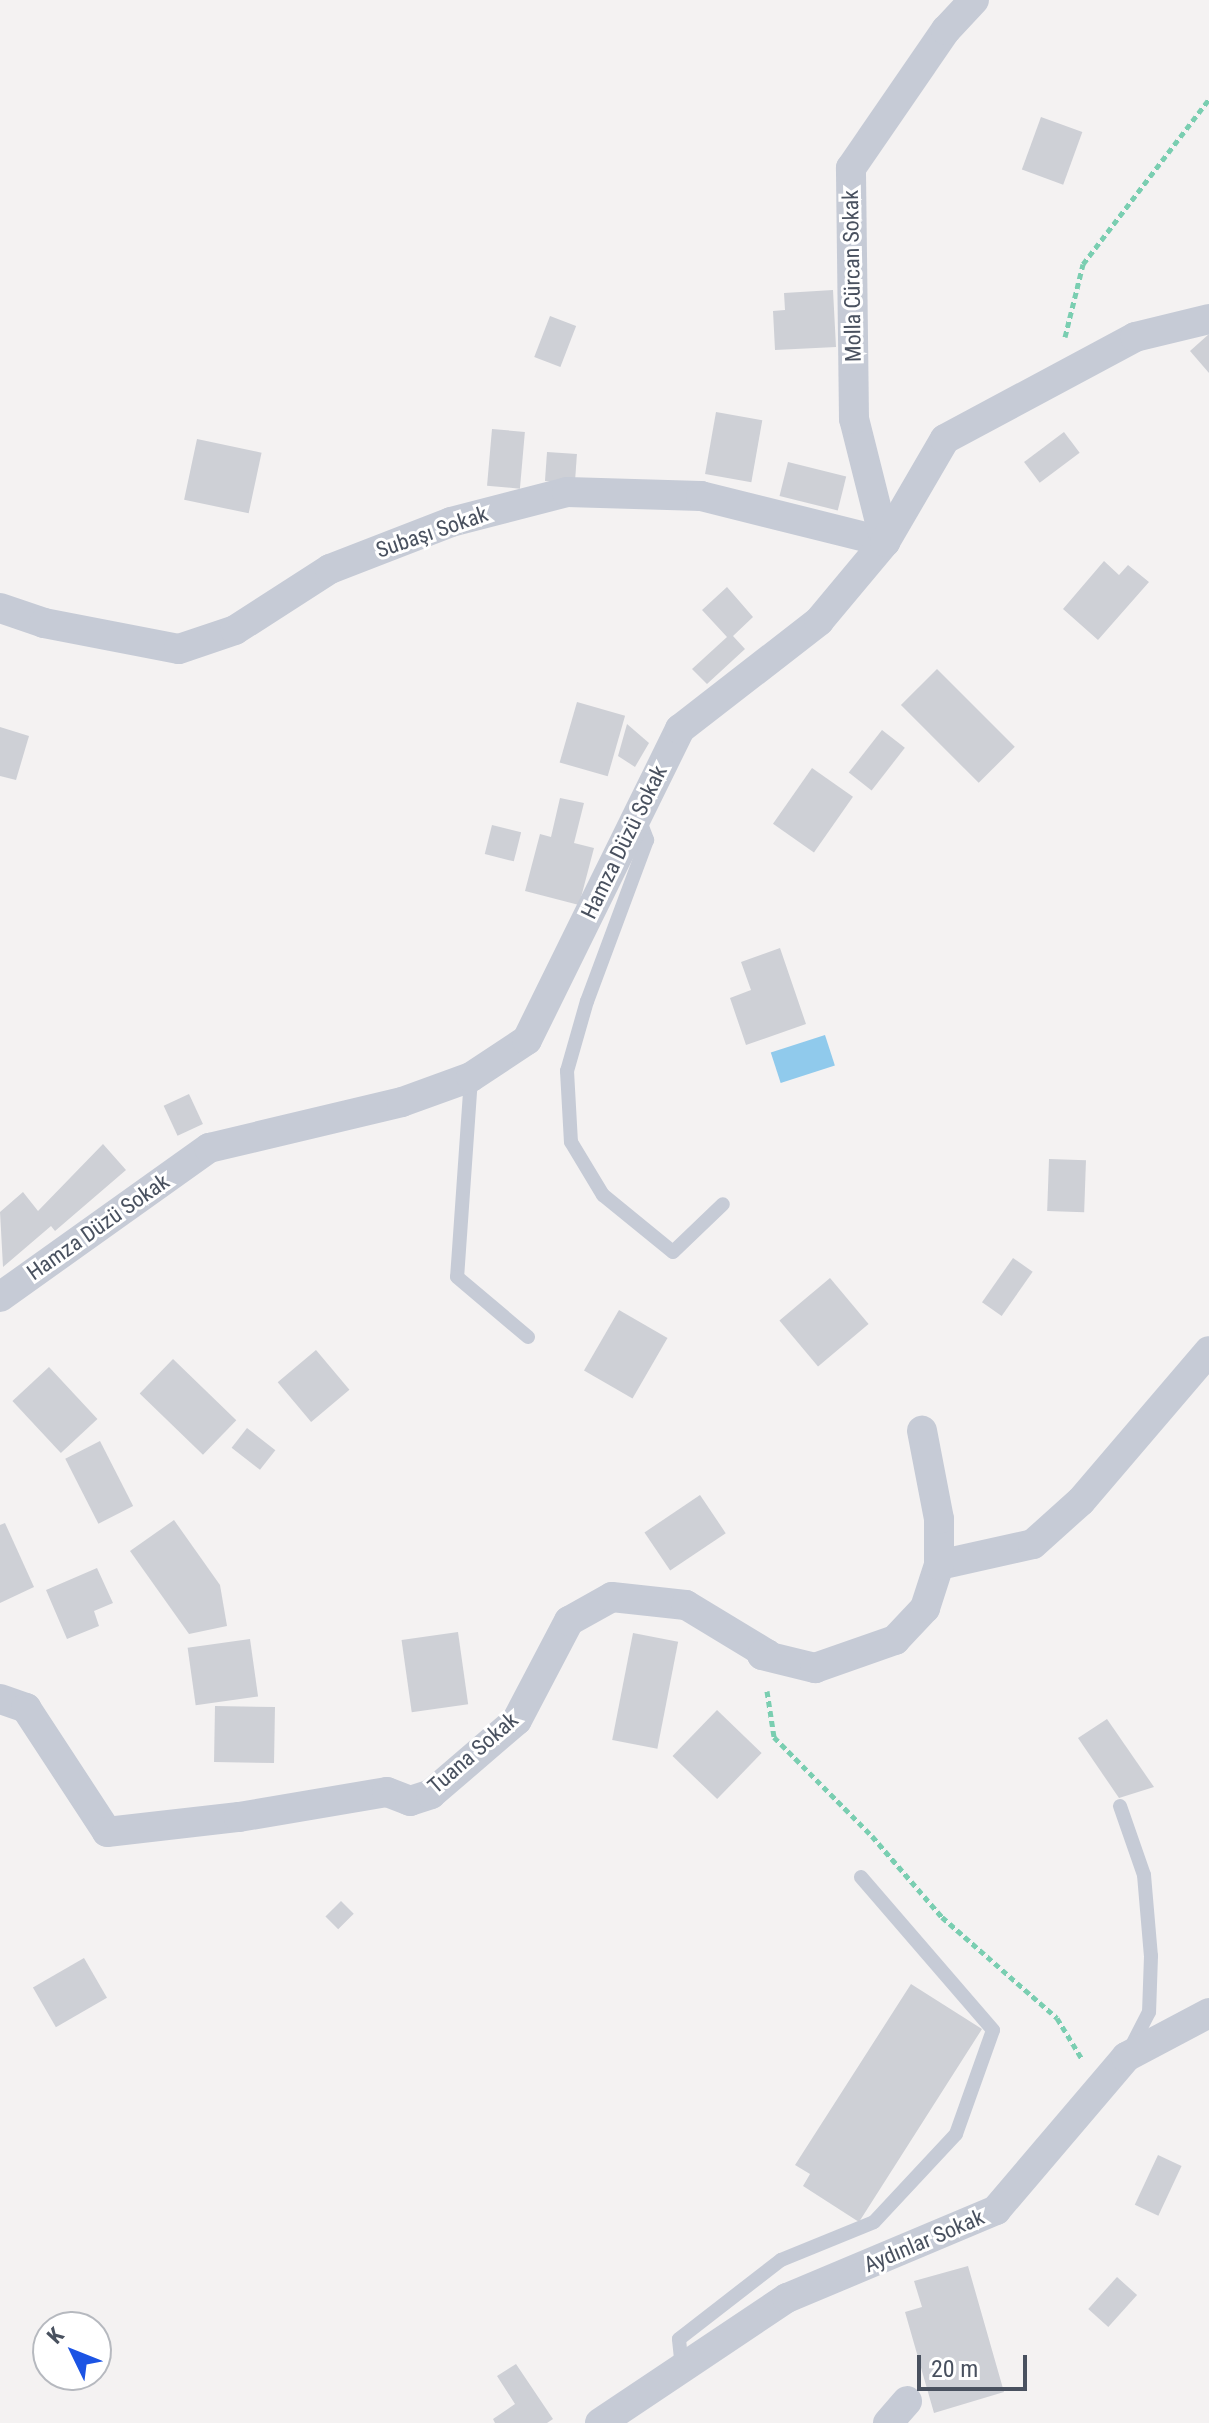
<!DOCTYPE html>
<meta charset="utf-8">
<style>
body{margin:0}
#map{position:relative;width:1209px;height:2423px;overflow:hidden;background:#f4f2f2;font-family:"Roboto Condensed",sans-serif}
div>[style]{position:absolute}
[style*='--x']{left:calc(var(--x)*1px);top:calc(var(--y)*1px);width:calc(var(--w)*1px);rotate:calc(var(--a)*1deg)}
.water>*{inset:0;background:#90caec;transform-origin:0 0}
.building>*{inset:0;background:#ced0d6;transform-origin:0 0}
.path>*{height:5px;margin-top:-2.5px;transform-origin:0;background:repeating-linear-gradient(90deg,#7aceb1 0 6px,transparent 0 10px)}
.lane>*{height:14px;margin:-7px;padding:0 7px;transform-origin:7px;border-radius:7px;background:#c6cbd6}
.street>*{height:30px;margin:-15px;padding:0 15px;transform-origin:15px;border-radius:15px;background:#c6cbd6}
span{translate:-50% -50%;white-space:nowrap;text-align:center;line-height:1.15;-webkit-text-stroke:6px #fff;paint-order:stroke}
.street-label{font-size:22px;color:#49515f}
.north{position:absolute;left:32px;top:2311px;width:80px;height:80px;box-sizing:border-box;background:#fff;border:2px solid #b6b9bf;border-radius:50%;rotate:313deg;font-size:22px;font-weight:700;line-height:32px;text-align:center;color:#49515f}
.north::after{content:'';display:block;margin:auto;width:28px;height:36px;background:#1c54e4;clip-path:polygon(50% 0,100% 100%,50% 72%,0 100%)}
.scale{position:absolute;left:917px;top:2355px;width:110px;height:36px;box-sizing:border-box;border:4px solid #49515f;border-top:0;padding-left:10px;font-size:24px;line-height:28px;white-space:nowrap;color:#49515f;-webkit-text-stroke:6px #fff;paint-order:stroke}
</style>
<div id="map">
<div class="water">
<i style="left:825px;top:1035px;width:32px;height:57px;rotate:72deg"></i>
</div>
<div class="building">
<i style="left:1041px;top:117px;width:44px;height:56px;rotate:20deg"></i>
<i style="clip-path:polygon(833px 290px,836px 347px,775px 350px,773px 311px,785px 310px,784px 293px)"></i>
<i style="left:550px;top:316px;width:28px;height:44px;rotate:21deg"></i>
<i style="clip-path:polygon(1209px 334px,1209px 373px,1190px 351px)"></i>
<i style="left:716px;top:412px;width:47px;height:63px;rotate:10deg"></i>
<i style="left:492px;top:429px;width:33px;height:57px;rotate:5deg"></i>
<i style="left:1064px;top:432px;width:26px;height:50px;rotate:53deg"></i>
<i style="left:197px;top:439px;width:66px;height:62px;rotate:12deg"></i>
<i style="left:547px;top:452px;width:30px;height:29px;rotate:4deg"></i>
<i style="left:788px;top:462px;width:60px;height:35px;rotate:14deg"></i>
<i style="clip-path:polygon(1104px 561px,1119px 575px,1128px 565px,1149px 582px,1098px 640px,1063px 609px)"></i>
<i style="clip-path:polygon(727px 587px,753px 617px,733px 636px,745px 649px,707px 684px,692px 669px,727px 637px,702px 610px)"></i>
<i style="left:937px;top:669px;width:110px;height:51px;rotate:45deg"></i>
<i style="left:577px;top:702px;width:50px;height:63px;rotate:16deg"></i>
<i style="clip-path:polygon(627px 724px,649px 743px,635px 767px,618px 756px)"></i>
<i style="clip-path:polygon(0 727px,29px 736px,16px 780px,0 776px)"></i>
<i style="left:882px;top:730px;width:29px;height:54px;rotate:38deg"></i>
<i style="left:812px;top:768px;width:50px;height:68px;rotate:35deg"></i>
<i style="clip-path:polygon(560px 798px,584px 803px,574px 843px,594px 848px,579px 905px,525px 891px,540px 834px,551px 837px)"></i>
<i style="left:492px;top:825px;width:30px;height:30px;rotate:14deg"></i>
<i style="clip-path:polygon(780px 948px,806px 1024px,746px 1045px,730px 998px,751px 990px,741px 962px)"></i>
<i style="left:189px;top:1094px;width:33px;height:28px;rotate:65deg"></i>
<i style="clip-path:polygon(103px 1144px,126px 1170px,55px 1231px,51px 1226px,3px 1267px,0 1212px,23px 1192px,38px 1211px)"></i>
<i style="left:1049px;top:1159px;width:37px;height:52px;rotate:2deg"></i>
<i style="left:1013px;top:1258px;width:24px;height:54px;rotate:35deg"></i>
<i style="left:830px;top:1278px;width:60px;height:66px;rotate:50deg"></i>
<i style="left:619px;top:1310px;width:56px;height:70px;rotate:30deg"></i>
<i style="left:316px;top:1350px;width:52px;height:50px;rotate:50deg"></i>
<i style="left:173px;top:1359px;width:88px;height:48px;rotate:44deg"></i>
<i style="left:49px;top:1367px;width:71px;height:50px;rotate:47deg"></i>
<i style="left:247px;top:1428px;width:36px;height:25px;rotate:38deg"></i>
<i style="left:100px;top:1441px;width:73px;height:39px;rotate:63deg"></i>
<i style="left:700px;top:1495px;width:46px;height:67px;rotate:56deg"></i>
<i style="clip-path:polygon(174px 1520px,220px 1585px,227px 1626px,189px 1634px,130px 1551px)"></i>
<i style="clip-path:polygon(5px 1523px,34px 1587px,0 1603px,0 1525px)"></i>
<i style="clip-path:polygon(97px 1568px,113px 1603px,94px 1611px,99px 1626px,67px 1639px,46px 1590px)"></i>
<i style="left:458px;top:1632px;width:73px;height:57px;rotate:82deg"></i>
<i style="left:633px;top:1633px;width:46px;height:109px;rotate:11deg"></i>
<i style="left:250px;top:1639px;width:58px;height:63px;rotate:82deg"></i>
<i style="left:215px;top:1706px;width:60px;height:56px;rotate:1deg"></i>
<i style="left:717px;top:1710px;width:62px;height:64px;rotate:44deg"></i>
<i style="clip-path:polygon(1107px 1719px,1154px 1787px,1119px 1798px,1078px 1738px)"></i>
<i style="left:341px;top:1901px;width:18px;height:22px;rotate:45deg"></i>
<i style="left:84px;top:1958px;width:46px;height:59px;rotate:60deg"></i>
<i style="clip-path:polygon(911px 1984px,982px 2029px,859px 2222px,803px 2186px,810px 2174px,795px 2165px)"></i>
<i style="left:1158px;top:2155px;width:26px;height:55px;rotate:25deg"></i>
<i style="clip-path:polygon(968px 2266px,1004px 2392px,934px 2413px,905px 2312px,922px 2307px,914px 2281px)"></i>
<i style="left:1117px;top:2277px;width:27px;height:43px;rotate:42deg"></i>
<i style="clip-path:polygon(516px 2364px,553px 2419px,547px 2423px,495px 2423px,493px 2419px,515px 2404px,497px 2376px)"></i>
</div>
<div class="path">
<i style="--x:1065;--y:337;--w:75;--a:-76.1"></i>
<i style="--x:1083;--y:264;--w:208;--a:-52.6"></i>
<i style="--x:767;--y:1691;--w:47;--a:81.3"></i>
<i style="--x:774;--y:1737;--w:139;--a:45.3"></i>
<i style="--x:872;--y:1836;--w:107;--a:49.2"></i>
<i style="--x:942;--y:1917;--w:153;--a:41.3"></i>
<i style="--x:1057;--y:2018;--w:48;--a:58.6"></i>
</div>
<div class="lane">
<i style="--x:638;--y:816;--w:26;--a:69"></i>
<i style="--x:647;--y:840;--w:172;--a:110.4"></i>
<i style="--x:587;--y:1001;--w:73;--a:105.9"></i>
<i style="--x:567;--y:1071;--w:71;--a:86.8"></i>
<i style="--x:571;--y:1142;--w:62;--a:58.9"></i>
<i style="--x:603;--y:1195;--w:90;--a:39.2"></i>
<i style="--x:673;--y:1252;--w:69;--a:-43.8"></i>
<i style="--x:471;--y:1078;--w:199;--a:94"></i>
<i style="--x:457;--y:1277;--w:93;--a:40.2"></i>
<i style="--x:1120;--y:1806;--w:73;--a:70.8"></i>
<i style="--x:1144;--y:1875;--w:81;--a:85.1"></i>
<i style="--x:1151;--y:1956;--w:56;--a:92"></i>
<i style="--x:1149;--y:2012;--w:42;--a:117.2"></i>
<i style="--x:682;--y:2368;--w:29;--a:-96"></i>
<i style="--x:679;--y:2339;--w:129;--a:-37.8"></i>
<i style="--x:781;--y:2260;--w:100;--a:-22.2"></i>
<i style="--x:874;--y:2222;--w:120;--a:-47"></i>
<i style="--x:956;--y:2134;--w:110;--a:-70.4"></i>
<i style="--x:993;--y:2030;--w:202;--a:-130.8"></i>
</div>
<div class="street">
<i style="--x:0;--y:608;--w:46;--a:18.8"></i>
<i style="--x:44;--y:623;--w:137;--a:10.9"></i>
<i style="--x:179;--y:649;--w:59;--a:-18.7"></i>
<i style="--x:235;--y:630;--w:113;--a:-32.7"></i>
<i style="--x:330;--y:569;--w:130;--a:-21.2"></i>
<i style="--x:451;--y:522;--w:120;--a:-14.5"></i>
<i style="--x:567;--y:492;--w:134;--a:1.7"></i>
<i style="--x:701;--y:496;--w:190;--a:14"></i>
<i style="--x:885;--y:542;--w:127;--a:-104.1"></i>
<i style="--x:854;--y:419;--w:251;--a:-90.7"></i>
<i style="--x:851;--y:168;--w:168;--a:-55.5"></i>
<i style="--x:946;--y:30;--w:41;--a:-47"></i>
<i style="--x:0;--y:1297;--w:257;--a:-35.5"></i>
<i style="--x:209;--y:1148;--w:198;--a:-13.4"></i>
<i style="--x:402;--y:1102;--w:73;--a:-19.9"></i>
<i style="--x:471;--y:1077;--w:67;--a:-33.5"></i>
<i style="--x:527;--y:1040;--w:347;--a:-63.8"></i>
<i style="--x:680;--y:729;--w:176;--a:-37.8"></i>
<i style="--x:819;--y:621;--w:103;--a:-50.1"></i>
<i style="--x:885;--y:542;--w:119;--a:-59.8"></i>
<i style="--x:945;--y:439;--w:216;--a:-28.2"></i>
<i style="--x:1135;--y:337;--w:76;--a:-13.7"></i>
<i style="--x:939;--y:1565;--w:96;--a:-12.6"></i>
<i style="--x:1033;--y:1544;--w:64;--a:-41.9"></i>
<i style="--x:1081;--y:1501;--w:197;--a:-49.5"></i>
<i style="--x:0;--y:1699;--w:28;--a:19"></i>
<i style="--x:26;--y:1708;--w:148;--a:56.8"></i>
<i style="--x:107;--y:1832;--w:133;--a:-6.5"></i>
<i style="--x:239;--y:1817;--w:150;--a:-9.6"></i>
<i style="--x:387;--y:1792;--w:25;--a:21"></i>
<i style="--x:410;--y:1801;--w:22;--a:-18"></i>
<i style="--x:431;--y:1794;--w:113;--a:-40.7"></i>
<i style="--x:517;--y:1720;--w:112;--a:-62.3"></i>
<i style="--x:569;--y:1621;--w:49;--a:-29.2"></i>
<i style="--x:612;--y:1597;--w:74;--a:6.2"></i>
<i style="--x:686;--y:1605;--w:95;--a:31.2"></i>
<i style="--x:767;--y:1654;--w:5;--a:169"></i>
<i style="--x:762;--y:1655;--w:55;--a:13.8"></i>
<i style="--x:815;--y:1668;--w:85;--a:-19.3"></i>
<i style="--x:895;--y:1640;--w:44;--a:-46.8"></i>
<i style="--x:925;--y:1608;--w:45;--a:-72"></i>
<i style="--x:939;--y:1565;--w:46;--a:-90"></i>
<i style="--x:939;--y:1519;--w:90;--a:-100.9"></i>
<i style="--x:600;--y:2423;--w:225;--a:-33.8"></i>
<i style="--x:787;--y:2298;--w:227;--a:-22.8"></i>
<i style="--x:996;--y:2210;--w:201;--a:-49.6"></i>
<i style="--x:1126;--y:2057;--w:94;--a:-27.9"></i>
<i style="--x:888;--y:2423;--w:29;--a:-49"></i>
</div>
<div class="street-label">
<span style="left:852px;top:276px;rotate:-91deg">Molla Cürcan Sokak</span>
<span style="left:432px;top:532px;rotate:-19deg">Subaşı Sokak</span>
<span style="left:624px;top:842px;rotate:-64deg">Hamza Düzü Sokak</span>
<span style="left:98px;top:1227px;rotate:-35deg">Hamza Düzü Sokak</span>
<span style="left:473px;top:1753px;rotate:-41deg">Tuana Sokak</span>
<span style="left:924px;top:2241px;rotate:-23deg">Aydınlar Sokak</span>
</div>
<div class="north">K</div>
<div class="scale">20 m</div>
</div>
